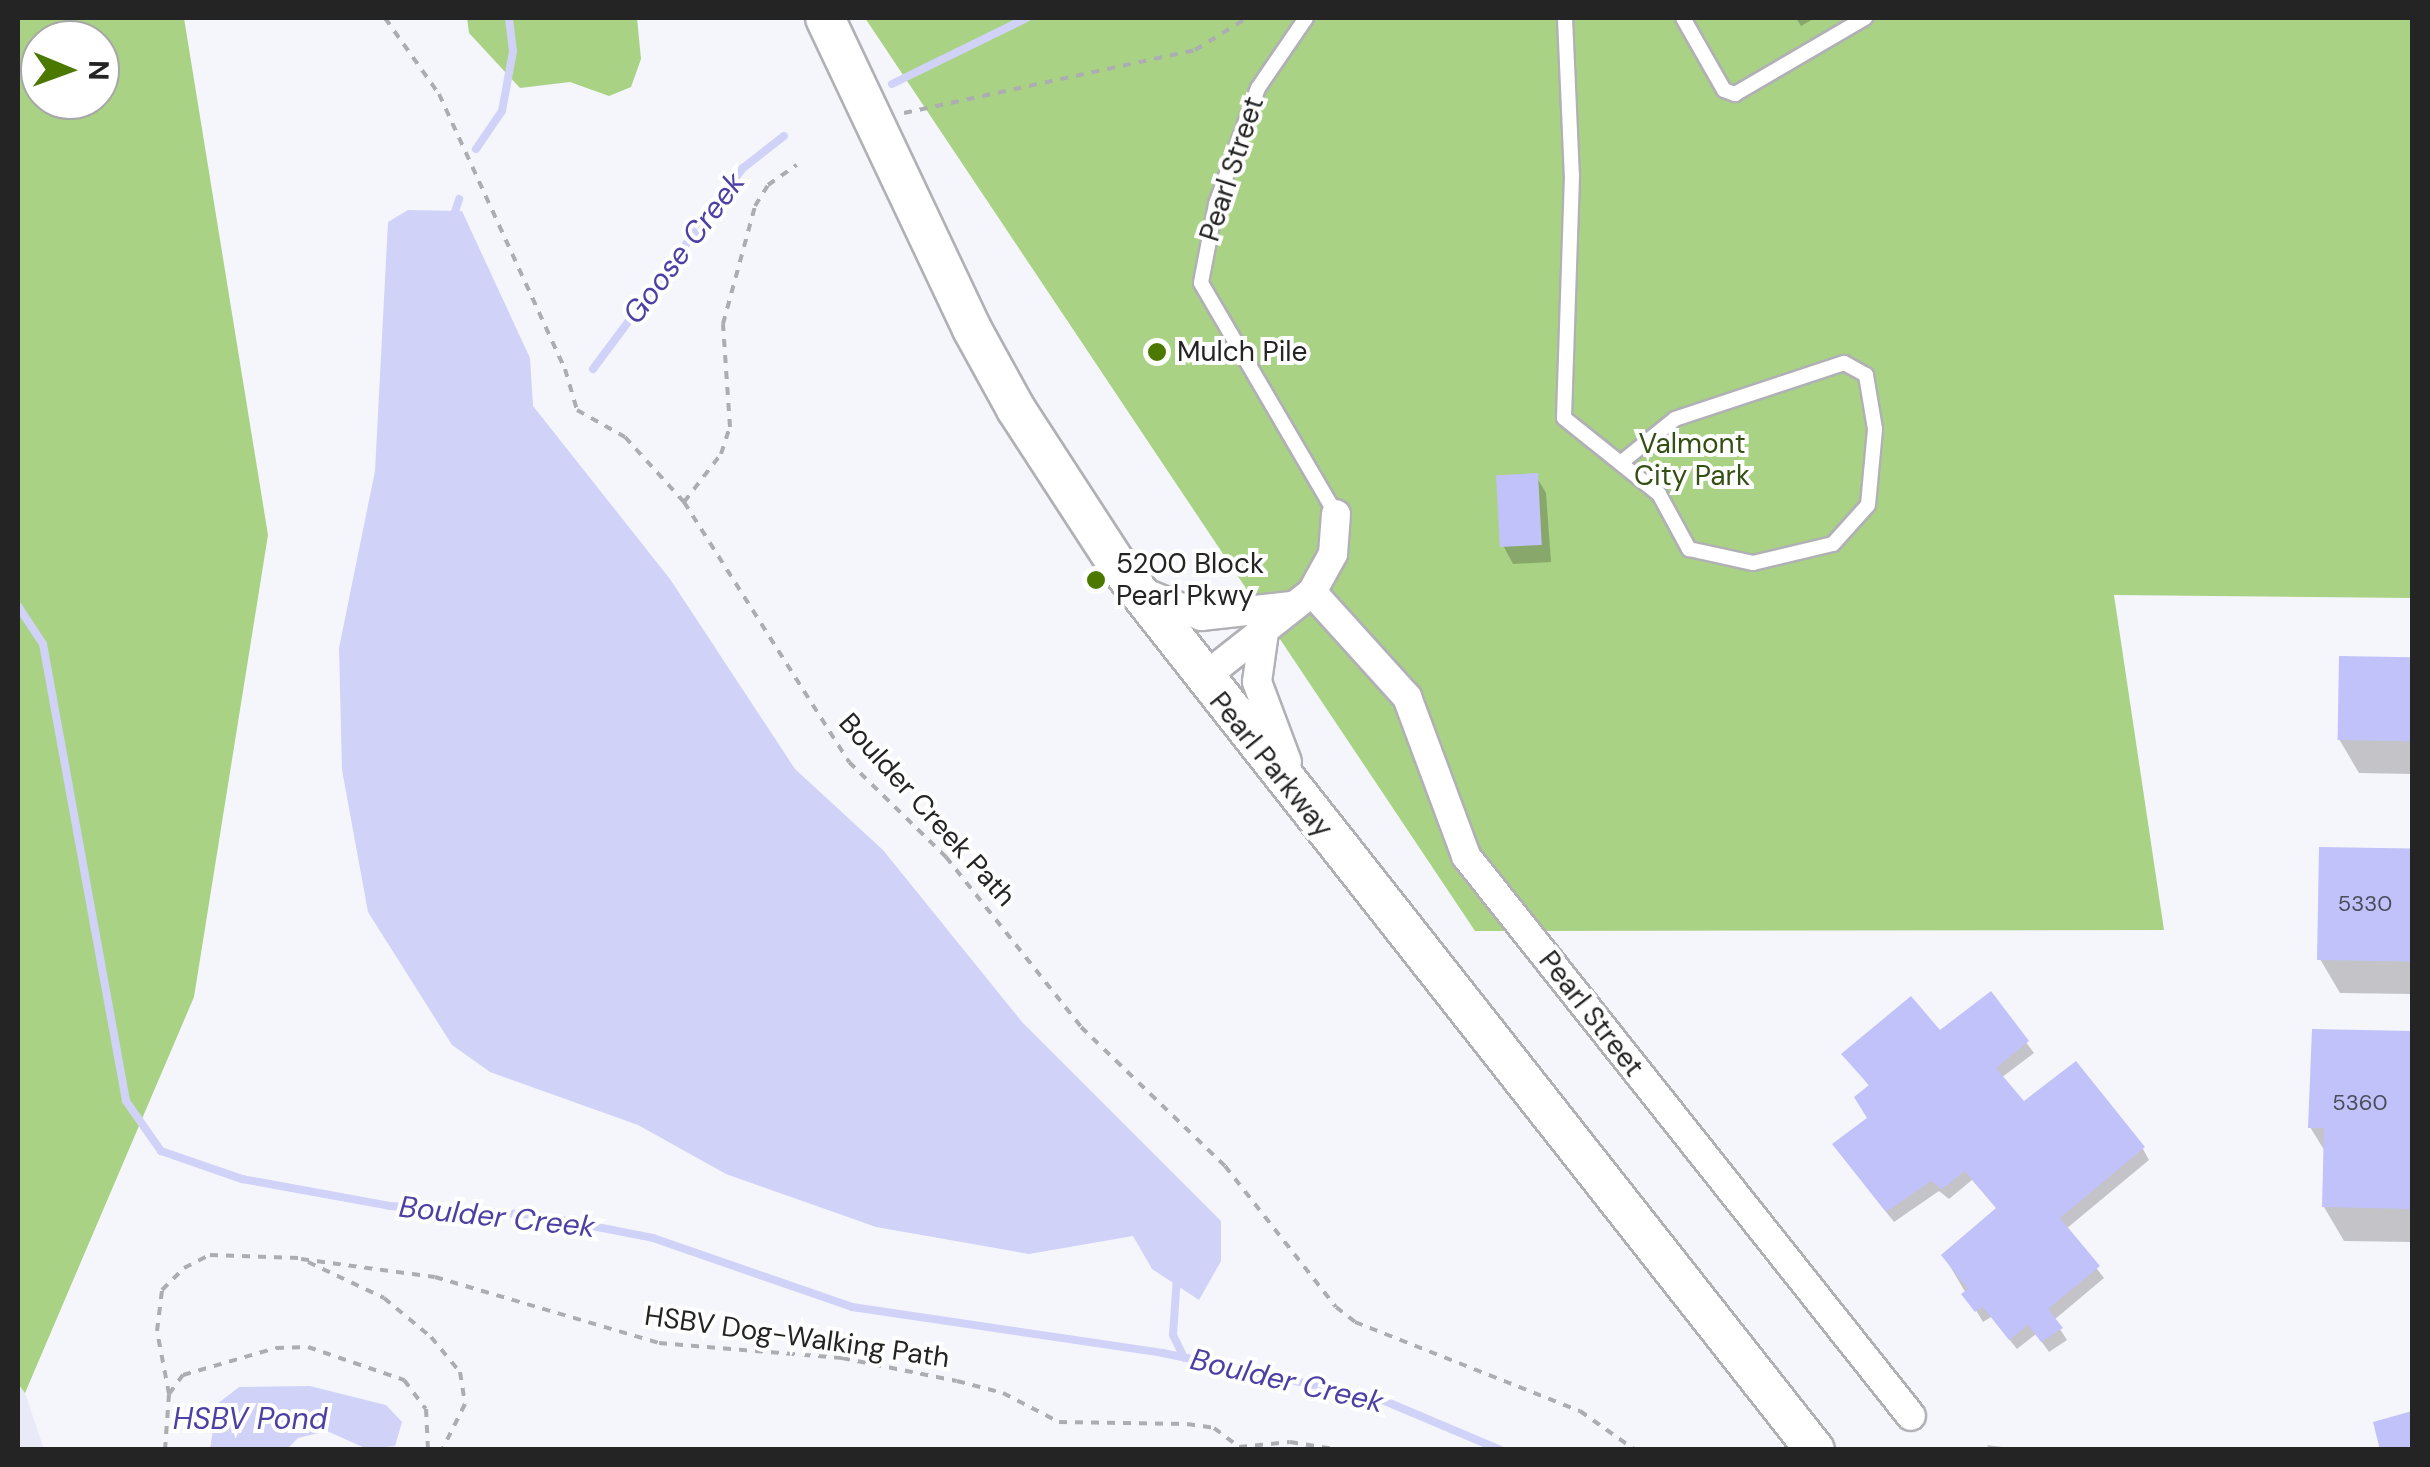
<!DOCTYPE html>
<style>
body{margin:0}
#map{position:relative;width:2430px;height:1467px;overflow:hidden;background:#f5f6fb;font-family:"DM Sans",sans-serif}
div>[style]{position:absolute}
[style*='--x']{left:calc(var(--x)*1px);top:calc(var(--y)*1px);width:calc(var(--w)*1px);rotate:calc(var(--a)*1deg)}
.built>*{inset:0;background:#e9eaf7}
.green>*{inset:0;background:#a9d285}
.water>*{inset:0;background:#d1d2f7}
.shadow>*{inset:0;background:#0003}
.stream>*{height:8px;margin:-4px;padding:0 4px;transform-origin:4px;border-radius:4px;background:#d1d2f7}
.building>*{inset:0;background:#c1c2f9;transform-origin:0 0}
.path>*{height:4px;margin-top:-2px;transform-origin:0;background:repeating-linear-gradient(90deg,#acadb0 0 8px,transparent 0 16px)}
.roads{filter:drop-shadow(2px 0 #b0b0b5) drop-shadow(-2px 0 #b0b0b5) drop-shadow(0 2px #b0b0b5) drop-shadow(0 -2px #b0b0b5)}
.service>*{height:14px;margin:-7px;padding:0 7px;transform-origin:7px;border-radius:7px;background:#fff}
.minor>*{height:28px;margin:-14px;padding:0 14px;transform-origin:14px;border-radius:14px;background:#fff}
.secondary>*{height:38px;margin:-19px;padding:0 19px;transform-origin:19px;border-radius:19px;background:#fff}
.dots>*{width:28px;height:28px;translate:-50% -50%;box-sizing:border-box;border:5px solid #fff;border-radius:50%}
span{translate:-50% -50%;white-space:nowrap;text-align:center;line-height:1.15;-webkit-text-stroke:8px #fff;paint-order:stroke}
.number-label{font-size:22px;color:#4b4c5a}
.number-label span{-webkit-text-stroke-width:0}
.street-label{font-size:28px;color:#242425}
.poi-label{font-size:28px;color:#242425}
.left{translate:0 -50%;text-align:left}
.park-label{font-size:28px;color:#334f11}
.water-label{font-size:30px;color:#4d40a5;font-style:italic}
.frame{position:absolute;inset:0;border:20px solid #242425;pointer-events:none}
.north{position:absolute;left:20px;top:20px;width:100px;height:100px;box-sizing:border-box;background:#fff;border:2px solid #a7a7a8;border-radius:50%;rotate:91deg;font-size:28px;font-weight:700;line-height:40px;text-align:center;color:#242425}
.north::after{content:'';display:block;margin:auto;width:35px;height:45px;background:#4b7900;clip-path:polygon(50% 0,100% 100%,50% 72%,0 100%)}
</style>
<div id="map">
<div class="built">
<i style="clip-path:polygon(18px 1384px,25px 1393px,44px 1449px,18px 1449px)"></i>
</div>
<div class="green">
<i style="clip-path:polygon(evenodd,18px 18px,184px 18px,268px 535px,194px 997px,25px 1393px,18px 1384px,18px 18px,40px 40px,100px 40px,100px 100px,40px 100px,40px 40px)"></i>
<i style="clip-path:polygon(467px 18px,637px 18px,641px 59px,631px 87px,609px 96px,570px 82px,520px 88px,469px 33px)"></i>
<i style="clip-path:polygon(865px 18px,2412px 18px,2412px 598px,2114px 595px,2164px 930px,1475px 931px)"></i>
</div>
<div class="water">
<i style="clip-path:polygon(408px 210px,462px 211px,530px 358px,533px 406px,670px 579px,795px 769px,883px 850px,1022px 1022px,1221px 1221px,1221px 1261px,1199px 1300px,1152px 1269px,1133px 1236px,1029px 1254px,876px 1227px,726px 1174px,638px 1125px,490px 1072px,452px 1045px,368px 912px,342px 770px,339px 648px,375px 471px,388px 222px)"></i>
<i style="clip-path:polygon(310px 1386px,386px 1405px,402px 1422px,395px 1446px,367px 1449px,327px 1431px,298px 1438px,287px 1449px,210px 1449px,217px 1404px,239px 1387px)"></i>
</div>
<div class="shadow">
<i style="clip-path:polygon(1796px 18px,1815px 18px,1801px 26px)"></i>
<i style="clip-path:polygon(1536px 476px,1546px 493px,1551px 562px,1513px 564px,1504px 547px)"></i>
<i style="clip-path:polygon(2341px 658px,2412px 660px,2412px 774px,2359px 773px,2339px 739px)"></i>
<i style="clip-path:polygon(2321px 849px,2412px 850px,2412px 994px,2340px 993px,2320px 959px)"></i>
<i style="clip-path:polygon(1990px 994px,2034px 1053px,2001px 1078px,2024px 1105px,2143px 1149px,2149px 1160px,2066px 1229px,2104px 1278px,2054px 1320px,2067px 1340px,2049px 1352px,2036px 1334px,2017px 1349px,1991px 1317px,1983px 1322px,1944px 1256px,1998px 1210px,1972px 1180px,1949px 1199px,1939px 1191px,1894px 1222px,1842px 1156px,1870px 1118px,1870px 1087px,1844px 1054px,1940px 1034px)"></i>
<i style="clip-path:polygon(2314px 1032px,2412px 1037px,2412px 1242px,2344px 1241px,2324px 1207px,2326px 1153px,2310px 1127px)"></i>
<i style="clip-path:polygon(1987px 1445px,2025px 1450px,1990px 1450px)"></i>
</div>
<div class="stream">
<i style="--x:892;--y:84;--w:150;--a:-26.1"></i>
<i style="--x:476;--y:149;--w:46;--a:-55.6"></i>
<i style="--x:502;--y:111;--w:61;--a:-79.6"></i>
<i style="--x:513;--y:51;--w:33;--a:-97"></i>
<i style="--x:453;--y:218;--w:20;--a:-72"></i>
<i style="--x:593;--y:369;--w:251;--a:-53.3"></i>
<i style="--x:743;--y:168;--w:52;--a:-38"></i>
<i style="--x:18;--y:606;--w:45;--a:56.7"></i>
<i style="--x:43;--y:644;--w:464;--a:79.7"></i>
<i style="--x:126;--y:1101;--w:61;--a:55"></i>
<i style="--x:161;--y:1151;--w:86;--a:19.1"></i>
<i style="--x:242;--y:1179;--w:150;--a:10.3"></i>
<i style="--x:390;--y:1206;--w:146;--a:3.5"></i>
<i style="--x:536;--y:1215;--w:119;--a:11.1"></i>
<i style="--x:653;--y:1238;--w:211;--a:19.1"></i>
<i style="--x:852;--y:1307;--w:314;--a:8.4"></i>
<i style="--x:1163;--y:1353;--w:222;--a:12"></i>
<i style="--x:1380;--y:1399;--w:131;--a:22.9"></i>
<i style="--x:1177;--y:1276;--w:59;--a:93.9"></i>
<i style="--x:1173;--y:1335;--w:25;--a:64"></i>
</div>
<div class="building">
<i style="left:1538px;top:473px;width:72px;height:42px;rotate:87deg"></i>
<i style="left:2339px;top:656px;width:73px;height:84px;rotate:1deg"></i>
<i style="left:2319px;top:847px;width:93px;height:113px;rotate:1deg"></i>
<i style="clip-path:polygon(1991px 991px,2029px 1041px,1996px 1068px,2024px 1101px,2076px 1061px,2145px 1147px,2060px 1218px,2100px 1266px,2048px 1309px,2063px 1328px,2041px 1342px,2028px 1325px,2009px 1340px,1983px 1307px,1975px 1312px,1961px 1294px,1968px 1289px,1941px 1255px,1996px 1208px,1965px 1171px,1942px 1189px,1931px 1181px,1886px 1212px,1832px 1144px,1867px 1118px,1854px 1097px,1869px 1085px,1841px 1054px,1911px 996px,1940px 1030px)"></i>
<i style="clip-path:polygon(2312px 1029px,2412px 1031px,2412px 1209px,2322px 1207px,2324px 1128px,2308px 1128px)"></i>
<i style="clip-path:polygon(2412px 1411px,2412px 1450px,2380px 1450px,2373px 1422px)"></i>
</div>
<div class="path">
<i style="--x:385;--y:18;--w:93;--a:54.6"></i>
<i style="--x:439;--y:94;--w:302;--a:65.4"></i>
<i style="--x:565;--y:369;--w:43;--a:73.7"></i>
<i style="--x:577;--y:410;--w:55;--a:29.4"></i>
<i style="--x:625;--y:437;--w:88;--a:47.8"></i>
<i style="--x:684;--y:502;--w:308;--a:57.6"></i>
<i style="--x:849;--y:762;--w:136;--a:44.4"></i>
<i style="--x:946;--y:857;--w:217;--a:51.5"></i>
<i style="--x:1081;--y:1027;--w:200;--a:44"></i>
<i style="--x:1225;--y:1166;--w:179;--a:51.8"></i>
<i style="--x:1336;--y:1307;--w:24;--a:38"></i>
<i style="--x:1355;--y:1322;--w:242;--a:21.6"></i>
<i style="--x:1580;--y:1411;--w:67;--a:35.3"></i>
<i style="--x:904;--y:113;--w:298;--a:-12.2"></i>
<i style="--x:1195;--y:50;--w:61;--a:-31.6"></i>
<i style="--x:684;--y:502;--w:61;--a:-52.4"></i>
<i style="--x:721;--y:454;--w:28;--a:-72"></i>
<i style="--x:730;--y:427;--w:103;--a:-93.9"></i>
<i style="--x:723;--y:324;--w:122;--a:-74.8"></i>
<i style="--x:755;--y:206;--w:25;--a:-58"></i>
<i style="--x:768;--y:185;--w:35;--a:-35"></i>
<i style="--x:301;--y:1259;--w:135;--a:7.7"></i>
<i style="--x:435;--y:1277;--w:234;--a:16.4"></i>
<i style="--x:659;--y:1343;--w:184;--a:4.7"></i>
<i style="--x:842;--y:1358;--w:117;--a:11.3"></i>
<i style="--x:957;--y:1381;--w:48;--a:14.6"></i>
<i style="--x:1003;--y:1393;--w:63;--a:27.4"></i>
<i style="--x:1059;--y:1422;--w:128;--a:0.9"></i>
<i style="--x:1187;--y:1424;--w:27;--a:8"></i>
<i style="--x:1214;--y:1428;--w:31;--a:37"></i>
<i style="--x:1239;--y:1447;--w:51;--a:-5.6"></i>
<i style="--x:1290;--y:1442;--w:51;--a:9.1"></i>
<i style="--x:308;--y:1262;--w:84;--a:25.3"></i>
<i style="--x:384;--y:1298;--w:61;--a:39.7"></i>
<i style="--x:431;--y:1337;--w:45;--a:50.4"></i>
<i style="--x:460;--y:1372;--w:32;--a:81"></i>
<i style="--x:465;--y:1404;--w:51;--a:116.6"></i>
<i style="--x:169;--y:1394;--w:64;--a:-100.8"></i>
<i style="--x:157;--y:1331;--w:41;--a:-83"></i>
<i style="--x:162;--y:1290;--w:31;--a:-45"></i>
<i style="--x:184;--y:1268;--w:29;--a:-27"></i>
<i style="--x:210;--y:1255;--w:89;--a:1.9"></i>
<i style="--x:165;--y:1450;--w:56;--a:-85.9"></i>
<i style="--x:169;--y:1394;--w:24;--a:-54"></i>
<i style="--x:183;--y:1375;--w:97;--a:-16.2"></i>
<i style="--x:276;--y:1348;--w:32;--a:-2"></i>
<i style="--x:308;--y:1347;--w:102;--a:19"></i>
<i style="--x:404;--y:1380;--w:36;--a:53"></i>
<i style="--x:426;--y:1409;--w:41;--a:87.2"></i>
</div>
<div class="roads">
<div class="service">
<i style="--x:1306;--y:18;--w:85;--a:124.4"></i>
<i style="--x:1258;--y:88;--w:123;--a:109.9"></i>
<i style="--x:1216;--y:204;--w:80;--a:100.8"></i>
<i style="--x:1201;--y:283;--w:268;--a:59.7"></i>
<i style="--x:1565;--y:18;--w:158;--a:87.5"></i>
<i style="--x:1572;--y:176;--w:242;--a:91.9"></i>
<i style="--x:1564;--y:418;--w:122;--a:38.7"></i>
<i style="--x:1659;--y:494;--w:63;--a:61.4"></i>
<i style="--x:1689;--y:549;--w:66;--a:12.3"></i>
<i style="--x:1753;--y:563;--w:82;--a:-13.4"></i>
<i style="--x:1833;--y:544;--w:52;--a:-48.1"></i>
<i style="--x:1868;--y:505;--w:76;--a:-84.7"></i>
<i style="--x:1875;--y:429;--w:55;--a:-99.5"></i>
<i style="--x:1866;--y:375;--w:25;--a:-151"></i>
<i style="--x:1844;--y:363;--w:178;--a:161.7"></i>
<i style="--x:1675;--y:419;--w:67;--a:141.1"></i>
<i style="--x:1683;--y:18;--w:83;--a:60.3"></i>
<i style="--x:1724;--y:90;--w:12;--a:20"></i>
<i style="--x:1735;--y:94;--w:151;--a:-30.3"></i>
</div>
<div class="minor">
<i style="--x:1312;--y:592;--w:142;--a:47.9"></i>
<i style="--x:1407;--y:697;--w:170;--a:69.6"></i>
<i style="--x:1466;--y:856;--w:715;--a:51.53"></i>
<i style="--x:1145;--y:593;--w:61;--a:22.3"></i>
<i style="--x:1201;--y:616;--w:91;--a:-6.3"></i>
<i style="--x:1264;--y:632;--w:50;--a:98"></i>
<i style="--x:1257;--y:682;--w:85;--a:69.4"></i>
<i style="--x:1202;--y:679;--w:140;--a:-38.3"></i>
<i style="--x:1312;--y:592;--w:43;--a:-61.1"></i>
<i style="--x:1333;--y:554;--w:40;--a:-85.7"></i>
</div>
<div class="secondary">
<i style="--x:825;--y:18;--w:344;--a:64.7"></i>
<i style="--x:972;--y:329;--w:91;--a:61.2"></i>
<i style="--x:1016;--y:409;--w:184;--a:57"></i>
<i style="--x:1116;--y:563;--w:1129;--a:51.76"></i>
</div>
</div>
<div class="dots">
<i style="left:1157px;top:352px;background:#4b7900"></i>
<i style="left:1096px;top:580px;background:#4b7900"></i>
</div>
<div class="number-label">
<span style="left:2365px;top:904px">5330</span>
<span style="left:2360px;top:1103px">5360</span>
</div>
<div class="street-label">
<span style="left:1232px;top:169px;rotate:-72deg">Pearl Street</span>
<span style="left:1271px;top:765px;rotate:51deg">Pearl Parkway</span>
<span style="left:927px;top:810px;rotate:48deg">Boulder Creek Path</span>
<span style="left:1591px;top:1014px;rotate:52deg">Pearl Street</span>
<span style="left:797px;top:1337px;rotate:8deg">HSBV Dog-Walking Path</span>
</div>
<div class="poi-label">
<span class="left" style="left:1177px;top:352px">Mulch Pile</span>
<span class="left" style="left:1116px;top:580px">5200 Block<br>Pearl Pkwy</span>
</div>
<div class="park-label">
<span style="left:1692px;top:460px">Valmont<br>City Park</span>
</div>
<div class="water-label">
<span style="left:684px;top:248px;rotate:-53deg">Goose Creek</span>
<span style="left:497px;top:1217px;rotate:6deg">Boulder Creek</span>
<span style="left:1287px;top:1381px;rotate:13deg">Boulder Creek</span>
<span style="left:250px;top:1419px">HSBV Pond</span>
</div>
<div class="frame"></div>
<div class="north">N</div>
</div>
